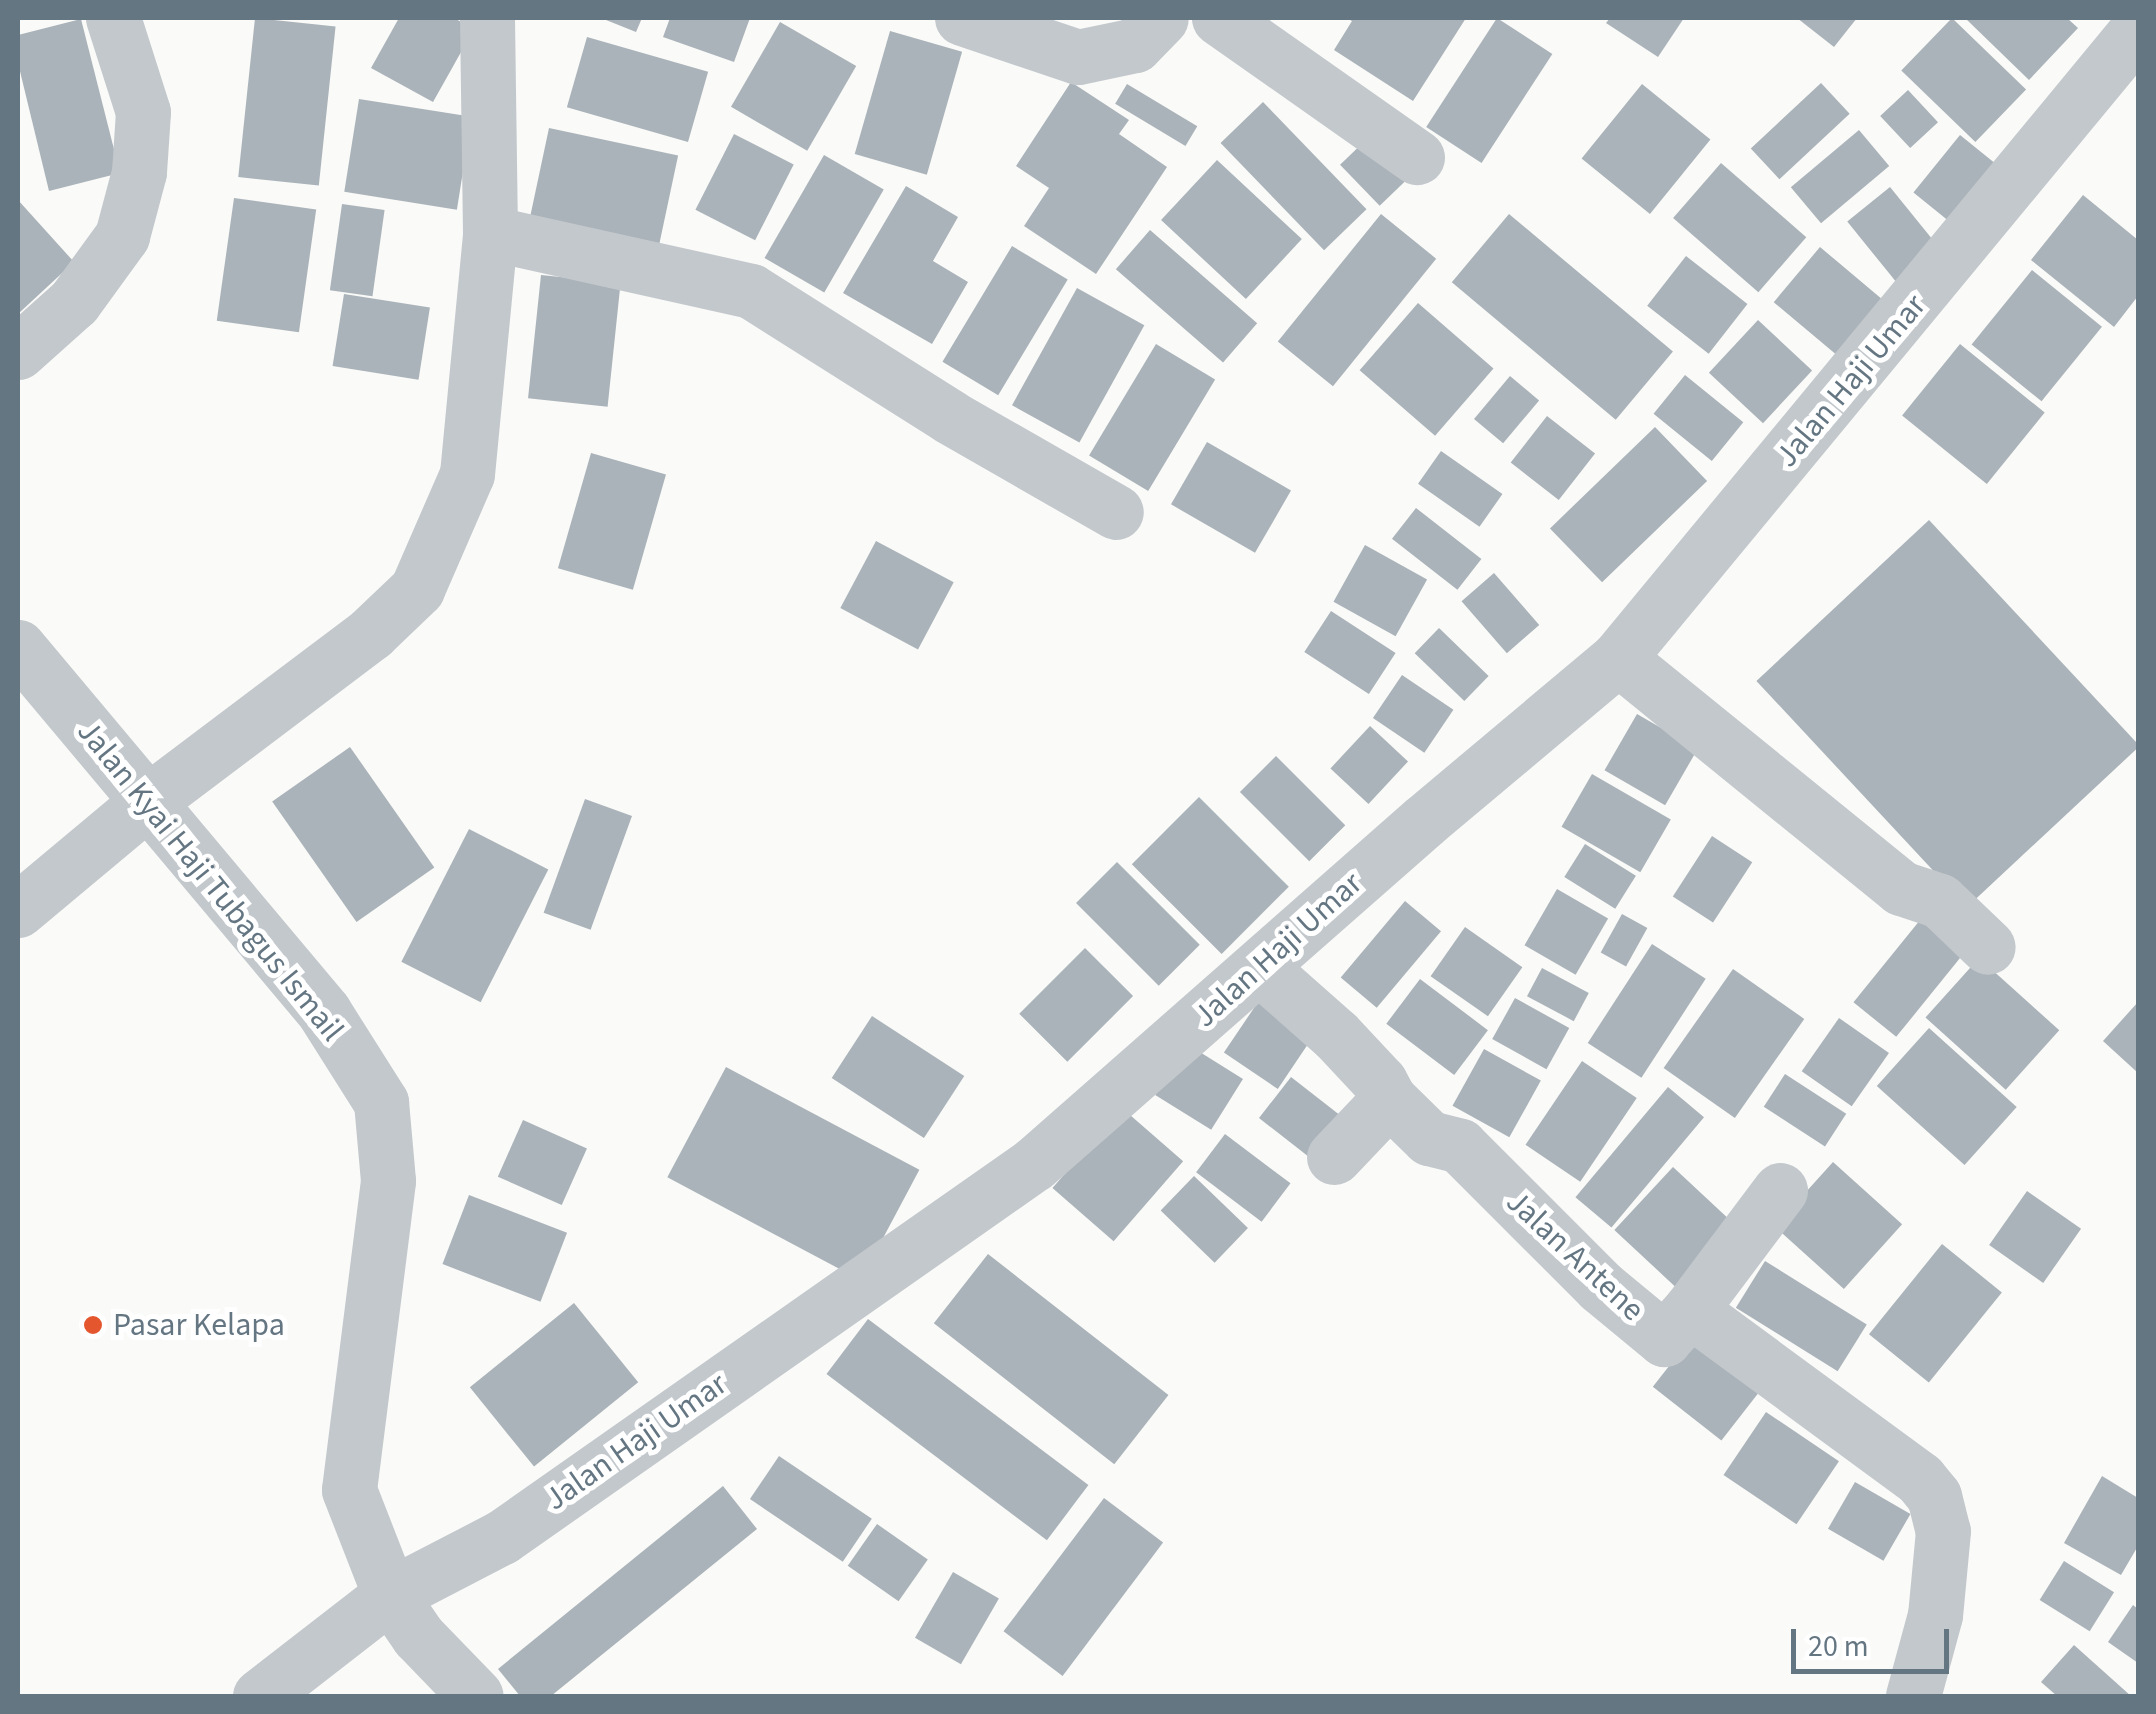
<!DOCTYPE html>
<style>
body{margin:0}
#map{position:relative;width:2156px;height:1714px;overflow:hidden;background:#fafaf8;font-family:"Source Sans 3",sans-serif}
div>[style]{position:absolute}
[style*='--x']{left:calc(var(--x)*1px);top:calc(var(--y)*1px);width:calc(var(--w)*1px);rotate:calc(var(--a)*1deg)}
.building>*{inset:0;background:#aab3b9;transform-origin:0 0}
.minor>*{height:55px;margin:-27.5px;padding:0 27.5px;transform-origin:27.5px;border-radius:27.5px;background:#c3c8cc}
.dots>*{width:28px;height:28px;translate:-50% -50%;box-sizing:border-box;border:5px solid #fff;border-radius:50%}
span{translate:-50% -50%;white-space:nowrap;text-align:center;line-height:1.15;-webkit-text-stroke:10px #fff;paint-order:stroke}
.street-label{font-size:32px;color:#657683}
.poi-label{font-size:32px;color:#657683}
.left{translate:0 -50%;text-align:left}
.frame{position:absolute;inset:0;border:20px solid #657683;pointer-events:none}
.scale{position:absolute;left:1791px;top:1629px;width:158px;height:45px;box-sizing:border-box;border:5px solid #657683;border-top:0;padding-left:12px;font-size:30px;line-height:35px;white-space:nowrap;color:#657683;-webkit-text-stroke:8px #fff;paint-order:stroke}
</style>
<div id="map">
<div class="building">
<i style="left:255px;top:18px;width:81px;height:160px;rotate:6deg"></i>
<i style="clip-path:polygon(399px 18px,454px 18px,474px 29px,433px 102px,371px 68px)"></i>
<i style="clip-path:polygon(601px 18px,642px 18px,636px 32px)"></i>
<i style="clip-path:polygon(670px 18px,750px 18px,734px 62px,663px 37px)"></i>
<i style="clip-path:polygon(1346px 18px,1466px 18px,1413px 101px,1334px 50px,1352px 21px)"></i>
<i style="left:1497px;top:18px;width:66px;height:130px;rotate:33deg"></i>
<i style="clip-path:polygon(1610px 18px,1684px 18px,1658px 57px,1606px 23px)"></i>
<i style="clip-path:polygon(1797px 18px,1857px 18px,1834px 47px)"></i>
<i style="left:1952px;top:18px;width:103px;height:73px;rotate:44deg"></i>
<i style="clip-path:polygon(1965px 18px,2067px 18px,2078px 28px,2029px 80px)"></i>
<i style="clip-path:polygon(81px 19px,120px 173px,49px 191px,18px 63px,18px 35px)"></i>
<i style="left:780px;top:22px;width:88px;height:98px;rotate:30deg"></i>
<i style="left:890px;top:31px;width:75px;height:128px;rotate:16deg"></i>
<i style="left:587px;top:37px;width:126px;height:73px;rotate:16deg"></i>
<i style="clip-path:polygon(1071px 82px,1129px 120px,1119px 134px,1167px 167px,1096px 274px,1024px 226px,1049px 188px,1016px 166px)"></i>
<i style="left:1821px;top:83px;width:42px;height:96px;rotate:47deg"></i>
<i style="left:1127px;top:84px;width:82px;height:23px;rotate:31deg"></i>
<i style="left:1642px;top:84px;width:88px;height:96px;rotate:39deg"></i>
<i style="left:1908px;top:90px;width:44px;height:38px;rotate:47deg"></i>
<i style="left:359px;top:99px;width:114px;height:94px;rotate:9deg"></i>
<i style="left:1263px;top:102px;width:149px;height:59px;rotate:46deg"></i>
<i style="left:549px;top:128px;width:132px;height:93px;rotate:12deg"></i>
<i style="left:1859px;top:130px;width:47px;height:89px;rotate:50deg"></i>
<i style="left:734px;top:134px;width:67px;height:85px;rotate:27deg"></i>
<i style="left:1371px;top:135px;width:57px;height:43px;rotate:46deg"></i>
<i style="left:1960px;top:135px;width:55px;height:74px;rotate:39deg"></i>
<i style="left:824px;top:155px;width:69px;height:119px;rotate:30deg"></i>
<i style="left:1217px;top:160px;width:116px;height:82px;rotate:43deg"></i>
<i style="left:1721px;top:163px;width:113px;height:73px;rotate:41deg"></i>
<i style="clip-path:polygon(906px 186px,958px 217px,933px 261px,968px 282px,932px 344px,843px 293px)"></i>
<i style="left:1890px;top:187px;width:82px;height:55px;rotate:51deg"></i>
<i style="clip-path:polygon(2083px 195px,2138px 240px,2138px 296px,2114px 327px,2031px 260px)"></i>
<i style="left:234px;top:198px;width:83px;height:124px;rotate:8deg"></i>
<i style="clip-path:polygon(18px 200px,74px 262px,18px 314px)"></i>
<i style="left:342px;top:204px;width:43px;height:87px;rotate:8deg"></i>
<i style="left:1381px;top:214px;width:71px;height:164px;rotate:39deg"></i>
<i style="left:1509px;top:214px;width:214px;height:89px;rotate:40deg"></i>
<i style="left:1150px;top:230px;width:142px;height:52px;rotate:41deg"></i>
<i style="left:1012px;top:246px;width:65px;height:135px;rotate:31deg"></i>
<i style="left:1820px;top:247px;width:85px;height:72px;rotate:40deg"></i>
<i style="left:1686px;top:256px;width:78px;height:63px;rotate:38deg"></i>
<i style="left:2032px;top:270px;width:90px;height:96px;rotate:39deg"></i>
<i style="left:541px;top:275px;width:80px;height:124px;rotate:6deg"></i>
<i style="left:1077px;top:288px;width:77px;height:134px;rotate:29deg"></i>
<i style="left:344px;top:294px;width:87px;height:73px;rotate:9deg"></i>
<i style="left:1418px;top:303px;width:100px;height:89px;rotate:41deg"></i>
<i style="left:1758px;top:320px;width:74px;height:72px;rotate:43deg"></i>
<i style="left:1156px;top:344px;width:69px;height:130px;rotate:31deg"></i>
<i style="left:1960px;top:344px;width:109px;height:92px;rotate:39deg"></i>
<i style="left:1685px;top:375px;width:75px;height:50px;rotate:39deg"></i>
<i style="left:1510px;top:376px;width:38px;height:56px;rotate:40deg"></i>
<i style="left:1547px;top:416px;width:61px;height:59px;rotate:38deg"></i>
<i style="left:1655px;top:427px;width:75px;height:146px;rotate:46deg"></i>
<i style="left:1207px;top:442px;width:97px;height:72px;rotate:30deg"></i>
<i style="left:1441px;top:451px;width:75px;height:40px;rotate:35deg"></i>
<i style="left:591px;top:453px;width:78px;height:120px;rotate:16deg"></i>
<i style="left:1416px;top:508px;width:83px;height:39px;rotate:38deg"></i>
<i style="left:1929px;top:520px;width:309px;height:236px;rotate:47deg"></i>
<i style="left:876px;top:541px;width:88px;height:76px;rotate:28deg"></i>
<i style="left:1365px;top:545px;width:71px;height:65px;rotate:29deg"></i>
<i style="left:1494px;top:573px;width:69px;height:43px;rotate:49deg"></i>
<i style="left:1331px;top:611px;width:77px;height:49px;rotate:33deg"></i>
<i style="left:1439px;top:628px;width:69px;height:35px;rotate:44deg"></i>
<i style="left:1402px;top:675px;width:62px;height:52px;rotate:34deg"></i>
<i style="left:1637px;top:714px;width:70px;height:65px;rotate:30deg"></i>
<i style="left:1370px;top:726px;width:52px;height:58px;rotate:43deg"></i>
<i style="left:350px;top:747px;width:147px;height:95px;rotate:55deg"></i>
<i style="left:1276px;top:756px;width:98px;height:51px;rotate:45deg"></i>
<i style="left:1592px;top:774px;width:91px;height:61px;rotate:30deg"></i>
<i style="left:1199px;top:797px;width:127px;height:95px;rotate:45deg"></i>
<i style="left:585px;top:799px;width:50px;height:121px;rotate:20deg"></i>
<i style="left:469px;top:829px;width:89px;height:149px;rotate:27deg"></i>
<i style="left:1712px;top:836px;width:48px;height:72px;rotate:33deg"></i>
<i style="left:1585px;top:844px;width:60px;height:39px;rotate:32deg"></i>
<i style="left:1117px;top:862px;width:117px;height:58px;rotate:45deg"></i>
<i style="left:1557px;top:889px;width:59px;height:65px;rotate:30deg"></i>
<i style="left:1405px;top:901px;width:47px;height:100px;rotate:40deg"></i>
<i style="left:1929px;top:909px;width:55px;height:120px;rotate:39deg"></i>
<i style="left:1622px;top:914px;width:29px;height:44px;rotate:29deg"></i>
<i style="left:1465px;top:927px;width:70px;height:60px;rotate:35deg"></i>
<i style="left:1652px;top:944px;width:64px;height:118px;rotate:33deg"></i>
<i style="left:1085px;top:948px;width:68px;height:93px;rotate:45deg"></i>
<i style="left:1979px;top:958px;width:108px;height:80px;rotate:42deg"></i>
<i style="left:1542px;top:968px;width:53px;height:32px;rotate:28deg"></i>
<i style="left:1733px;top:969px;width:87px;height:121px;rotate:35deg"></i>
<i style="left:1420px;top:979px;width:85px;height:56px;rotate:37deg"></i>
<i style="left:1515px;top:998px;width:62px;height:47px;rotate:29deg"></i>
<i style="left:1258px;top:1002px;width:65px;height:61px;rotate:34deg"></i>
<i style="clip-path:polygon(2138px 1002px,2138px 1073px,2103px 1041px)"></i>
<i style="left:872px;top:1016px;width:110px;height:74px;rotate:33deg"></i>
<i style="left:1839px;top:1018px;width:61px;height:65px;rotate:35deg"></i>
<i style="left:1929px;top:1028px;width:118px;height:78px;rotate:42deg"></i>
<i style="left:1187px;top:1044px;width:66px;height:60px;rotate:32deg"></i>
<i style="left:1484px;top:1049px;width:65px;height:65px;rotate:29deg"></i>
<i style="left:1582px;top:1061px;width:66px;height:101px;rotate:34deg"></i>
<i style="left:726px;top:1067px;width:219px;height:125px;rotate:28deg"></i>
<i style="left:1785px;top:1074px;width:73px;height:39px;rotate:33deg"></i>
<i style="left:1291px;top:1077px;width:70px;height:52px;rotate:38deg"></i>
<i style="left:1668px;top:1087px;width:47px;height:144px;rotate:40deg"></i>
<i style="left:1122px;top:1108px;width:81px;height:106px;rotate:41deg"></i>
<i style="left:523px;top:1120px;width:70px;height:62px;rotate:24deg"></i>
<i style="left:1225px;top:1134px;width:82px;height:48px;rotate:37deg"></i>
<i style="left:1833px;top:1162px;width:93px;height:87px;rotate:42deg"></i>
<i style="left:1673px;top:1167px;width:84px;height:86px;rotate:43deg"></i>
<i style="left:1194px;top:1176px;width:75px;height:48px;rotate:44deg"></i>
<i style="left:2027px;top:1191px;width:66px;height:66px;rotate:35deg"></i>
<i style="left:469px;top:1195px;width:105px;height:74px;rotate:21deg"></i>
<i style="left:1942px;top:1244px;width:77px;height:116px;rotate:39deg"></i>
<i style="left:988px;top:1254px;width:229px;height:88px;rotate:38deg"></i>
<i style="left:1765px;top:1261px;width:120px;height:55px;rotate:32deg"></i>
<i style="left:574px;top:1303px;width:102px;height:134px;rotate:51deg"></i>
<i style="left:868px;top:1319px;width:276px;height:69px;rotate:37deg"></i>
<i style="left:1691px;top:1338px;width:87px;height:62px;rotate:38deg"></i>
<i style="left:1766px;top:1412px;width:88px;height:76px;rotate:34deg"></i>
<i style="left:779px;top:1456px;width:112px;height:52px;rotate:34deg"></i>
<i style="clip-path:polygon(2102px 1476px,2138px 1498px,2138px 1546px,2121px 1575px,2064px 1543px)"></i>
<i style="left:1855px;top:1482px;width:64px;height:54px;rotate:30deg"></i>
<i style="clip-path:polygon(723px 1486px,757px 1529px,551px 1696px,520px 1696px,498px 1669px)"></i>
<i style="left:1104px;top:1498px;width:74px;height:167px;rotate:37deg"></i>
<i style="left:877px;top:1524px;width:62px;height:51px;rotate:35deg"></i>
<i style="left:2064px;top:1561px;width:59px;height:46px;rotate:32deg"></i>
<i style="left:953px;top:1572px;width:53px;height:76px;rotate:30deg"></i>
<i style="clip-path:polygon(2133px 1605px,2138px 1609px,2138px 1663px,2108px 1642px)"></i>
<i style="clip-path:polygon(2074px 1645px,2131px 1696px,2057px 1696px,2041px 1682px)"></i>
</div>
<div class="minor">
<i style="--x:962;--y:18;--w:122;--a:18.6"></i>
<i style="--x:1078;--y:57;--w:58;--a:-11.9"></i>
<i style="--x:1135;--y:45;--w:37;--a:-46"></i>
<i style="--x:1219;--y:18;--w:242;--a:35.1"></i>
<i style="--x:490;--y:233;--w:267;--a:12.5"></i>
<i style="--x:751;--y:291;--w:236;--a:32.3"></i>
<i style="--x:950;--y:417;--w:191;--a:29.8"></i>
<i style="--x:18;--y:352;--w:75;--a:-41.8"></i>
<i style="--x:74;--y:302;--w:82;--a:-54"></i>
<i style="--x:122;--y:236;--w:66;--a:-75.1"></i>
<i style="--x:139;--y:172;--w:60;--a:-86.2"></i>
<i style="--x:143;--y:112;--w:99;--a:-107.7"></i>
<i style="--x:18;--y:647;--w:476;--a:50"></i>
<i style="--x:324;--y:1012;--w:107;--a:57.7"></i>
<i style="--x:381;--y:1102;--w:79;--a:84.9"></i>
<i style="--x:388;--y:1181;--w:311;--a:97.2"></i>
<i style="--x:349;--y:1490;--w:113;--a:68.7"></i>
<i style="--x:390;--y:1595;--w:50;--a:55.7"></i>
<i style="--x:418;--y:1636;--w:83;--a:46"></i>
<i style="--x:1618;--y:658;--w:365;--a:39.1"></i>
<i style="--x:1901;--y:888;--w:41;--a:18.4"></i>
<i style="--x:1940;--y:901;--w:66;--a:43.8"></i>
<i style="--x:18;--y:910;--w:168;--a:-39.9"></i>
<i style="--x:147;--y:802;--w:281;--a:-37"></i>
<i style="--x:371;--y:633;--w:64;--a:-43.7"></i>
<i style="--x:417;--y:589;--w:125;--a:-66.5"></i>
<i style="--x:467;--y:474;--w:242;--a:-84.5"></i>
<i style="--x:490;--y:233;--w:215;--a:-90.8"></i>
<i style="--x:1260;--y:968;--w:101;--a:41.4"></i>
<i style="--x:1336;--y:1035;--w:64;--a:46.9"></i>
<i style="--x:1380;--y:1082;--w:19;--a:62"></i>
<i style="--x:1389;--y:1099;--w:56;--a:44.3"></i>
<i style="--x:1429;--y:1138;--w:32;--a:14"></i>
<i style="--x:1460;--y:1146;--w:199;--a:45"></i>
<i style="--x:1601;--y:1287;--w:82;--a:39.5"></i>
<i style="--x:1664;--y:1339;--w:39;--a:-48"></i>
<i style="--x:1690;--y:1310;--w:285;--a:36.3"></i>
<i style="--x:1920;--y:1479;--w:22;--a:51"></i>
<i style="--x:1934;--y:1496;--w:36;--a:76"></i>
<i style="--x:1943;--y:1531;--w:84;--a:95.4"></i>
<i style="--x:1935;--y:1615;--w:84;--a:105.2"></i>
<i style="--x:1334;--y:1157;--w:80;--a:-46.5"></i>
<i style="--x:1690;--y:1310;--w:150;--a:-53.1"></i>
<i style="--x:260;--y:1696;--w:165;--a:-37.8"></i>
<i style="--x:390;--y:1595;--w:126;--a:-27.4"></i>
<i style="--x:502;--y:1537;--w:650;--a:-35.04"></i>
<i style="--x:1034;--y:1164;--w:519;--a:-41.33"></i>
<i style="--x:1424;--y:821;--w:253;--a:-40"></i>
<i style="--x:1618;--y:658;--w:816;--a:-50.42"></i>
</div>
<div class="dots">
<i style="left:93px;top:1325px;background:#e4572e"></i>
</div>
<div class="street-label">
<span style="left:1851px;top:381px;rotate:-50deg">Jalan Haji Umar</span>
<span style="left:210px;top:881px;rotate:51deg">Jalan Kyai Haji Tubagus Ismail</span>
<span style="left:1278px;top:950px;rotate:-42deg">Jalan Haji Umar</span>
<span style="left:1575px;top:1256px;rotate:43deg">Jalan Antene</span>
<span style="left:636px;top:1442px;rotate:-35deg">Jalan Haji Umar</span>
</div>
<div class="poi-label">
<span class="left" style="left:113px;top:1325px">Pasar Kelapa</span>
</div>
<div class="frame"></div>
<div class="scale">20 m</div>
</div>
